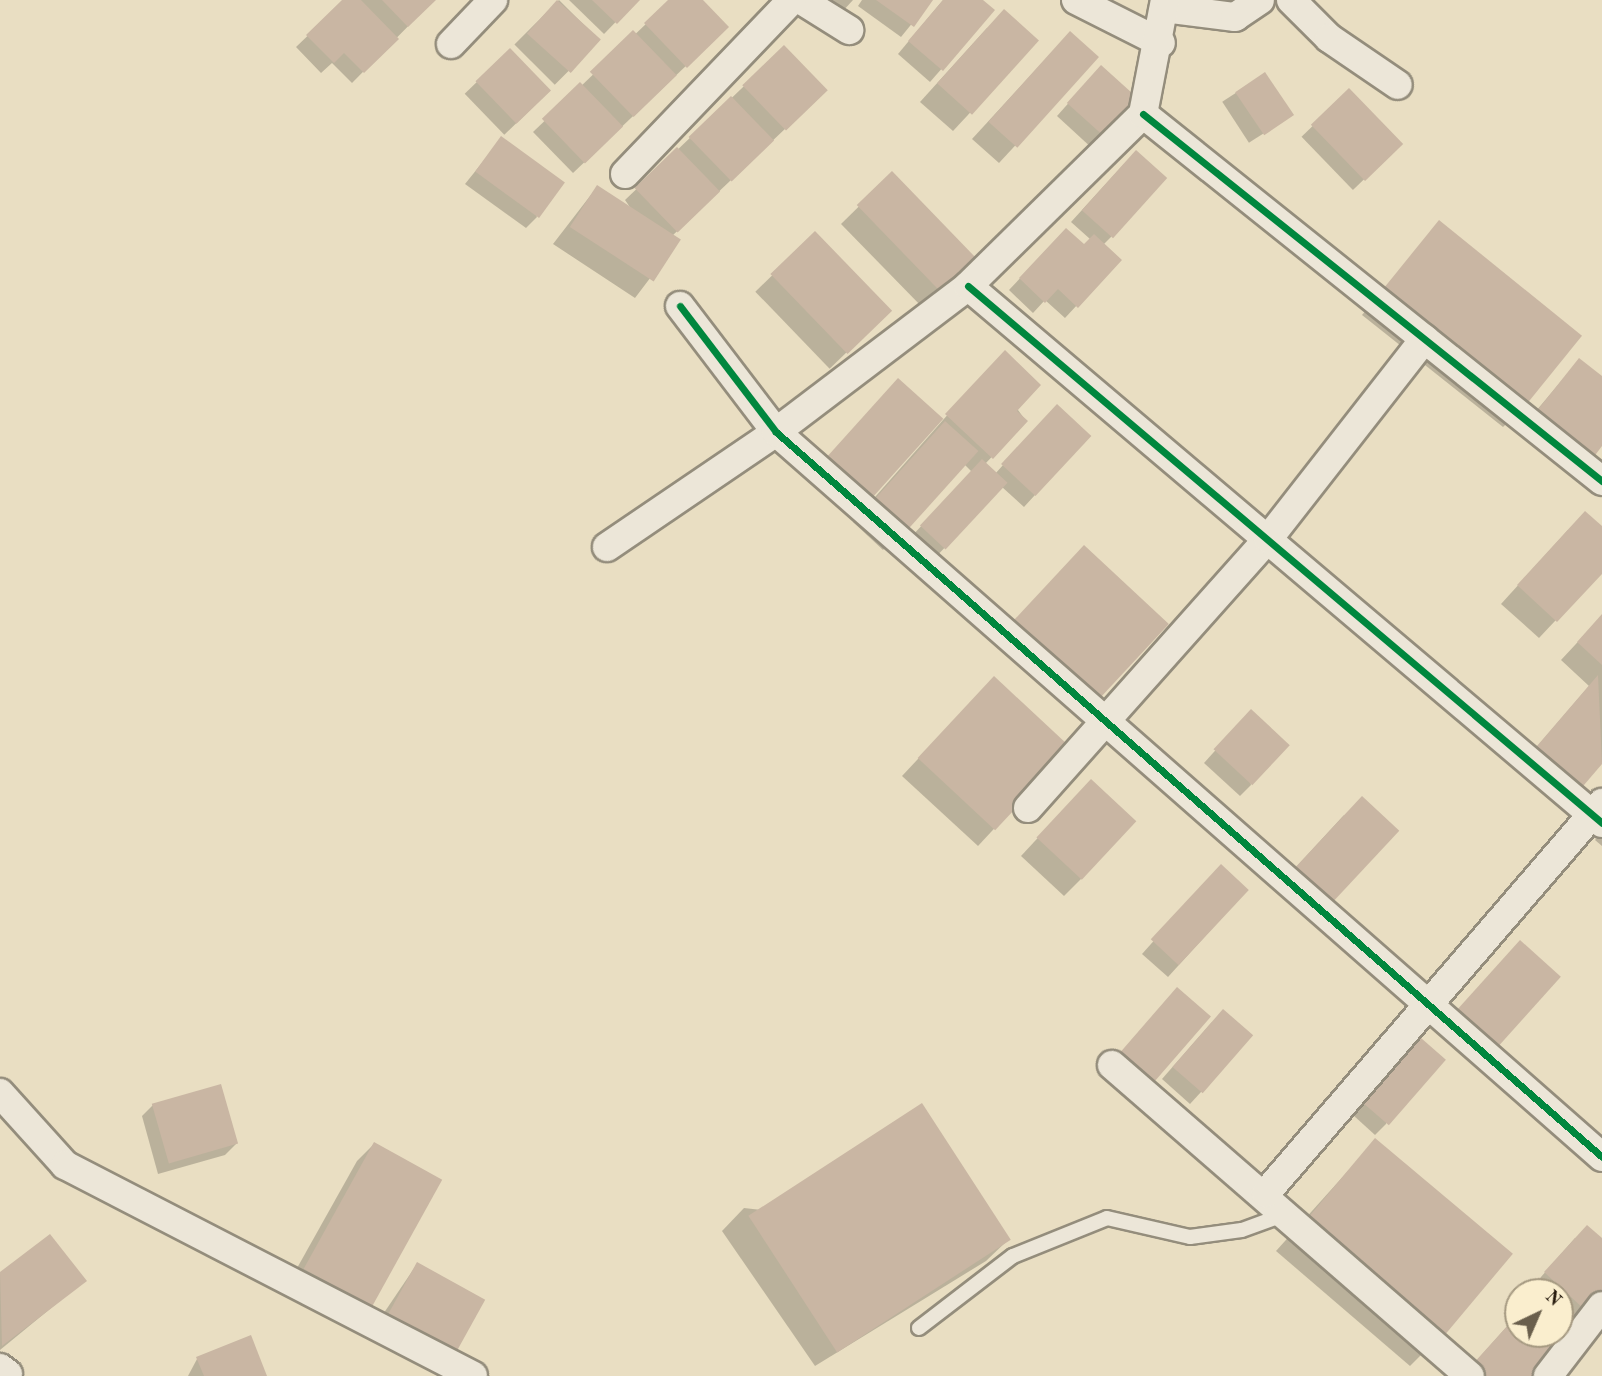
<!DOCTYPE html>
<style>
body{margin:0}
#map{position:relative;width:1602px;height:1376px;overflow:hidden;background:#e9dec2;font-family:"Old Standard TT",serif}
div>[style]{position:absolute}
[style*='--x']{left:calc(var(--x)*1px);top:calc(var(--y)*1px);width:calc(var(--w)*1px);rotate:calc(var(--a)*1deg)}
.shadow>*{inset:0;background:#0003;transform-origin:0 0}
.building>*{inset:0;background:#c9b6a3;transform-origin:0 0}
.roads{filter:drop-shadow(2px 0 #948d7c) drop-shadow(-2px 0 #948d7c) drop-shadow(0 2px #948d7c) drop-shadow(0 -2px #948d7c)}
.lane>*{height:14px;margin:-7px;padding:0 7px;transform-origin:7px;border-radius:7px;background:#ece6d8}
.street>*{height:28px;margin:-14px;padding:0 14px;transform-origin:14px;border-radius:14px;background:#ece6d8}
.cycleway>*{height:7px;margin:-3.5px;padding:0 3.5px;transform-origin:3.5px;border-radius:3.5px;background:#00873e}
span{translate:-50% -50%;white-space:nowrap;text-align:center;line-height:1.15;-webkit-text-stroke:6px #faeece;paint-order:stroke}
.north{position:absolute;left:1504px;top:1278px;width:70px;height:70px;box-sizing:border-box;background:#faeece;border:2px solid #a59981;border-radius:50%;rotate:44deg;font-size:19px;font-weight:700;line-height:28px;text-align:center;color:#261a0d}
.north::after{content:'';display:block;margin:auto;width:24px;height:32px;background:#6a5f4c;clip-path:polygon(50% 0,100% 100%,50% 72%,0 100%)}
</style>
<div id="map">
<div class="shadow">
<i style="clip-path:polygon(345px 0,434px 0,352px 83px,332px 63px,321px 73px,296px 47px)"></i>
<i style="left:559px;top:0;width:57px;height:63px;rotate:45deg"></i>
<i style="clip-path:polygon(569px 0,637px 0,604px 34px)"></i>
<i style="clip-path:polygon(671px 0,700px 0,727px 27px,573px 173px,533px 132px)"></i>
<i style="clip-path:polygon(824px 0,853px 0,842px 12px)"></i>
<i style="clip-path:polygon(862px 0,931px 0,901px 37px,858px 6px)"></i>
<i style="clip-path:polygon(943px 0,981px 0,993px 10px,930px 82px,898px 54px)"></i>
<i style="clip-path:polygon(987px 28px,1037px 41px,953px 131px,920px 102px)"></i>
<i style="clip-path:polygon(784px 48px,826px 90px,672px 236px,679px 240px,635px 298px,553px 244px,597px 187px,632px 210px,625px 200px)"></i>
<i style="left:510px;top:50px;width:57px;height:63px;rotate:46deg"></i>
<i style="clip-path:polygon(1053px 51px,1097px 57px,999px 163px,972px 139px)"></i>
<i style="left:1265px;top:74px;width:49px;height:51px;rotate:57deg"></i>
<i style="clip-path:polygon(1090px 79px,1138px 101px,1094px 150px,1057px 116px)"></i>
<i style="left:1349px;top:91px;width:74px;height:66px;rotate:46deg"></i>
<i style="clip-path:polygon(502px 138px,537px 217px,526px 228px,465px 184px)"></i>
<i style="clip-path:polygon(1124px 164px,1111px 237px,1103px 245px,1119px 260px,1065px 318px,1045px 300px,1033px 313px,1009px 290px,1055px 241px,1084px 246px,1090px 239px,1071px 222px)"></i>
<i style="clip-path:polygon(892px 174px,958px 277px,924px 309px,841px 224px)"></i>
<i style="clip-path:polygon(1439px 223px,1526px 405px,1503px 427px,1362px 315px)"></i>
<i style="left:815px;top:234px;width:107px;height:83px;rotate:46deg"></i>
<i style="clip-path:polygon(1579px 360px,1602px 379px,1602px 443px,1520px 430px)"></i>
<i style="clip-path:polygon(988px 369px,1026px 421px,985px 464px,995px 474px,1045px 418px,1089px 436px,1024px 507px,1002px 487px,933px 560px,910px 538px,972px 472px,964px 464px,883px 550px,853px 522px)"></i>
<i style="clip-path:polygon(1602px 528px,1602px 571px,1539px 638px,1501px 604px,1568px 530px)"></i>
<i style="clip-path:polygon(1602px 616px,1602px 762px,1559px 808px,1516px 771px,1589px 686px,1561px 660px)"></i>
<i style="clip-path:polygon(977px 696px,1069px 748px,978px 846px,902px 776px)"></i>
<i style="clip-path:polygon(1240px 723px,1251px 785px,1240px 796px,1204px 763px)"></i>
<i style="clip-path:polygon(1074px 799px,1081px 879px,1064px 896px,1021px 856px)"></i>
<i style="clip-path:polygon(1344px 815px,1328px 906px,1311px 923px,1275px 890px)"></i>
<i style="clip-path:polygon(1602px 832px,1602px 846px,1595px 840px)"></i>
<i style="clip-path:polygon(1210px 878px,1247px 890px,1168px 977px,1142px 954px)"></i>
<i style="clip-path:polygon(1212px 1022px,1201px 1092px,1190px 1104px,1162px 1079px)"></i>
<i style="clip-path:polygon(1410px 1052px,1386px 1124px,1375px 1135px,1353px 1115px)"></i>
<i style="clip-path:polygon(153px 1105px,236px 1144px,225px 1155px,158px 1174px,142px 1116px)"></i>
<i style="clip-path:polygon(1375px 1141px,1442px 1334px,1410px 1366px,1276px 1251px)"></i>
<i style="clip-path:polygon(374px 1144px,371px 1306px,353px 1323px,287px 1286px,357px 1161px)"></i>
<i style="clip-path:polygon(744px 1208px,1009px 1239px,986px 1261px,815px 1366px,722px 1231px)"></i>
<i style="clip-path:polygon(49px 1236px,84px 1281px,0 1350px,0 1274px)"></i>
<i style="clip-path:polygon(1575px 1238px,1602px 1241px,1602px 1289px,1530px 1376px,1463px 1376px,1518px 1314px,1518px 1334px,1560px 1334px,1560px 1292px,1540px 1292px,1534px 1285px)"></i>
<i style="clip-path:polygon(417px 1264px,451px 1355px,434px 1372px,369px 1335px)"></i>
<i style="clip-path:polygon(197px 1359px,265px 1376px,188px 1376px)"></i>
</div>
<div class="building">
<i style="clip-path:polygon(342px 0,361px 0,399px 39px,364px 73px,344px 53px,334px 63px,306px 35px)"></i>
<i style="clip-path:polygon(382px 0,436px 0,408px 27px)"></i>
<i style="left:557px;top:0;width:59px;height:45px;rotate:42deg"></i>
<i style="clip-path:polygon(592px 0,640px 0,617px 24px)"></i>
<i style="clip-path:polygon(668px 0,703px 0,729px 27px,687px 68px,644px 23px)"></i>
<i style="clip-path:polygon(876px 0,933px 0,914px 27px)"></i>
<i style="clip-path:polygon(943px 0,983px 0,995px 10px,943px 71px,908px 41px)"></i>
<i style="left:1004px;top:9px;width:47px;height:100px;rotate:42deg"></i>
<i style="left:633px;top:30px;width:63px;height:60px;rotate:46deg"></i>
<i style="left:1070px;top:31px;width:39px;height:122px;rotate:42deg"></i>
<i style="left:784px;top:45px;width:63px;height:58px;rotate:46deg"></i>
<i style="left:510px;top:48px;width:59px;height:48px;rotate:46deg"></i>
<i style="left:1101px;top:65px;width:54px;height:51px;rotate:42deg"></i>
<i style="left:1265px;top:72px;width:52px;height:36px;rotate:56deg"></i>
<i style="left:580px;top:82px;width:62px;height:53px;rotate:46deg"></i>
<i style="left:1349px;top:88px;width:78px;height:53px;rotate:46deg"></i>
<i style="left:731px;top:96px;width:62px;height:59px;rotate:46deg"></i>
<i style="left:501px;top:136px;width:79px;height:44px;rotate:36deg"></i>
<i style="left:677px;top:147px;width:62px;height:59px;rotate:46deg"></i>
<i style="left:1136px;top:150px;width:42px;height:81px;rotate:42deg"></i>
<i style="left:892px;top:171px;width:123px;height:49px;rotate:46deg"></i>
<i style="left:597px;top:185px;width:100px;height:50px;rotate:33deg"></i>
<i style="left:1439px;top:220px;width:184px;height:90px;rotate:39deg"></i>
<i style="clip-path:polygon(1066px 228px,1084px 244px,1094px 234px,1122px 260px,1078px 308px,1058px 289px,1045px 303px,1019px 278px)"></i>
<i style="left:815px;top:231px;width:111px;height:62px;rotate:46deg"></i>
<i style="clip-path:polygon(1005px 350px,1041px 385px,1017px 411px,1028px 421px,993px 459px,945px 414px)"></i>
<i style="clip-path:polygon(1579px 358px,1602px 376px,1602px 446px,1593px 458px,1536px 412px)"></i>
<i style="left:898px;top:378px;width:61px;height:108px;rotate:42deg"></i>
<i style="left:1057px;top:404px;width:47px;height:82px;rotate:43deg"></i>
<i style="left:945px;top:421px;width:45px;height:113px;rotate:42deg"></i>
<i style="left:982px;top:459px;width:35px;height:91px;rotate:43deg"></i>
<i style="clip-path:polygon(1585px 511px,1602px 526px,1602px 574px,1557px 622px,1517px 585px)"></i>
<i style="left:1084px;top:545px;width:116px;height:106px;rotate:43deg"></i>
<i style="clip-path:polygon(1602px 614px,1602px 665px,1577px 642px)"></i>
<i style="clip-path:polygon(1598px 675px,1602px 764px,1578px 792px,1531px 753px)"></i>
<i style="left:994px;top:676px;width:106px;height:112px;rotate:43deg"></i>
<i style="left:1251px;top:709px;width:53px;height:55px;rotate:43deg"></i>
<i style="left:1091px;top:779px;width:62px;height:80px;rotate:43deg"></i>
<i style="left:1362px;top:796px;width:51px;height:104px;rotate:43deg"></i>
<i style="left:1221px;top:864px;width:38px;height:103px;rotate:43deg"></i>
<i style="left:1520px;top:940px;width:55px;height:97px;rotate:42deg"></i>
<i style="left:1177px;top:987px;width:45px;height:89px;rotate:41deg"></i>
<i style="left:1223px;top:1009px;width:40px;height:77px;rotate:41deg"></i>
<i style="left:1421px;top:1038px;width:33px;height:87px;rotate:41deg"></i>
<i style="left:221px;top:1084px;width:62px;height:72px;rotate:74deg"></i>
<i style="left:922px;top:1103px;width:163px;height:207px;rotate:57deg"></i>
<i style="left:1375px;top:1138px;width:180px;height:105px;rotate:40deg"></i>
<i style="left:374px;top:1142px;width:78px;height:145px;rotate:29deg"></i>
<i style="clip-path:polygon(1587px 1225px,1602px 1238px,1602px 1292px,1585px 1310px,1544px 1272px)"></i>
<i style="clip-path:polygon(50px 1234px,87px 1281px,2px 1346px,0 1272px)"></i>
<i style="left:417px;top:1262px;width:78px;height:64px;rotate:29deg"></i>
<i style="clip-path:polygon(1560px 1308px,1579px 1324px,1533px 1376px,1484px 1376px,1472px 1365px,1518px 1314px,1518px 1334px,1560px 1334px)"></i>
<i style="clip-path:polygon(251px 1335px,267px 1376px,204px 1376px,196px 1357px)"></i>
</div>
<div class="roads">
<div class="lane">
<i style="--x:919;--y:1328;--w:118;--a:-37.5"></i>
<i style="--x:1013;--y:1256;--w:101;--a:-22"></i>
<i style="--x:1107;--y:1218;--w:85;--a:12.9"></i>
<i style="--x:1190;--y:1237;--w:52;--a:-7.7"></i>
<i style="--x:1242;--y:1230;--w:47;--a:-20"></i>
</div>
<div class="street">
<i style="--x:801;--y:0;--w:57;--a:32"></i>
<i style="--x:1076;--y:0;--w:95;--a:26.8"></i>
<i style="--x:1291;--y:0;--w:54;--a:45"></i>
<i style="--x:1329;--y:38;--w:83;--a:34.3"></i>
<i style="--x:1164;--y:8;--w:72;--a:7.2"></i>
<i style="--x:1235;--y:17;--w:30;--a:-34"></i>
<i style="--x:451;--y:44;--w:61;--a:-46.3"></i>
<i style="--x:1143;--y:114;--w:588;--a:38.64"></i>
<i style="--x:625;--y:174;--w:241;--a:-46.2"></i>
<i style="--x:968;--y:286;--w:831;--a:40.26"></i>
<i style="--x:680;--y:306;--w:158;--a:52.7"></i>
<i style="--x:776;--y:432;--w:1099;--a:41.27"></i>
<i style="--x:607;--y:547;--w:204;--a:-34.2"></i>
<i style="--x:776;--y:432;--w:241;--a:-37.2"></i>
<i style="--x:968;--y:286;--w:245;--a:-44.5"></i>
<i style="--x:1143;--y:114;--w:116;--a:-79.1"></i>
<i style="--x:1028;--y:808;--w:361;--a:-48.3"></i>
<i style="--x:1268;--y:539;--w:254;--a:-52"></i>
<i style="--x:1112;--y:1065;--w:474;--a:41"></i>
<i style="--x:0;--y:1093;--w:97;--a:47.9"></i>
<i style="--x:65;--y:1165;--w:459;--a:27.3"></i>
<i style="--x:1266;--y:1193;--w:515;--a:-49.25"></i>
<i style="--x:0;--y:1368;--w:10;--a:37"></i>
<i style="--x:1548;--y:1376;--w:88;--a:-52.4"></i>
</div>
</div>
<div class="cycleway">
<i style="--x:1143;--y:114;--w:588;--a:38.64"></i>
<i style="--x:968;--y:286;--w:831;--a:40.26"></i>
<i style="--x:680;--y:306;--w:158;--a:52.7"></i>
<i style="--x:776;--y:432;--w:1099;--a:41.27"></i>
</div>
<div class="north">N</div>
</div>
